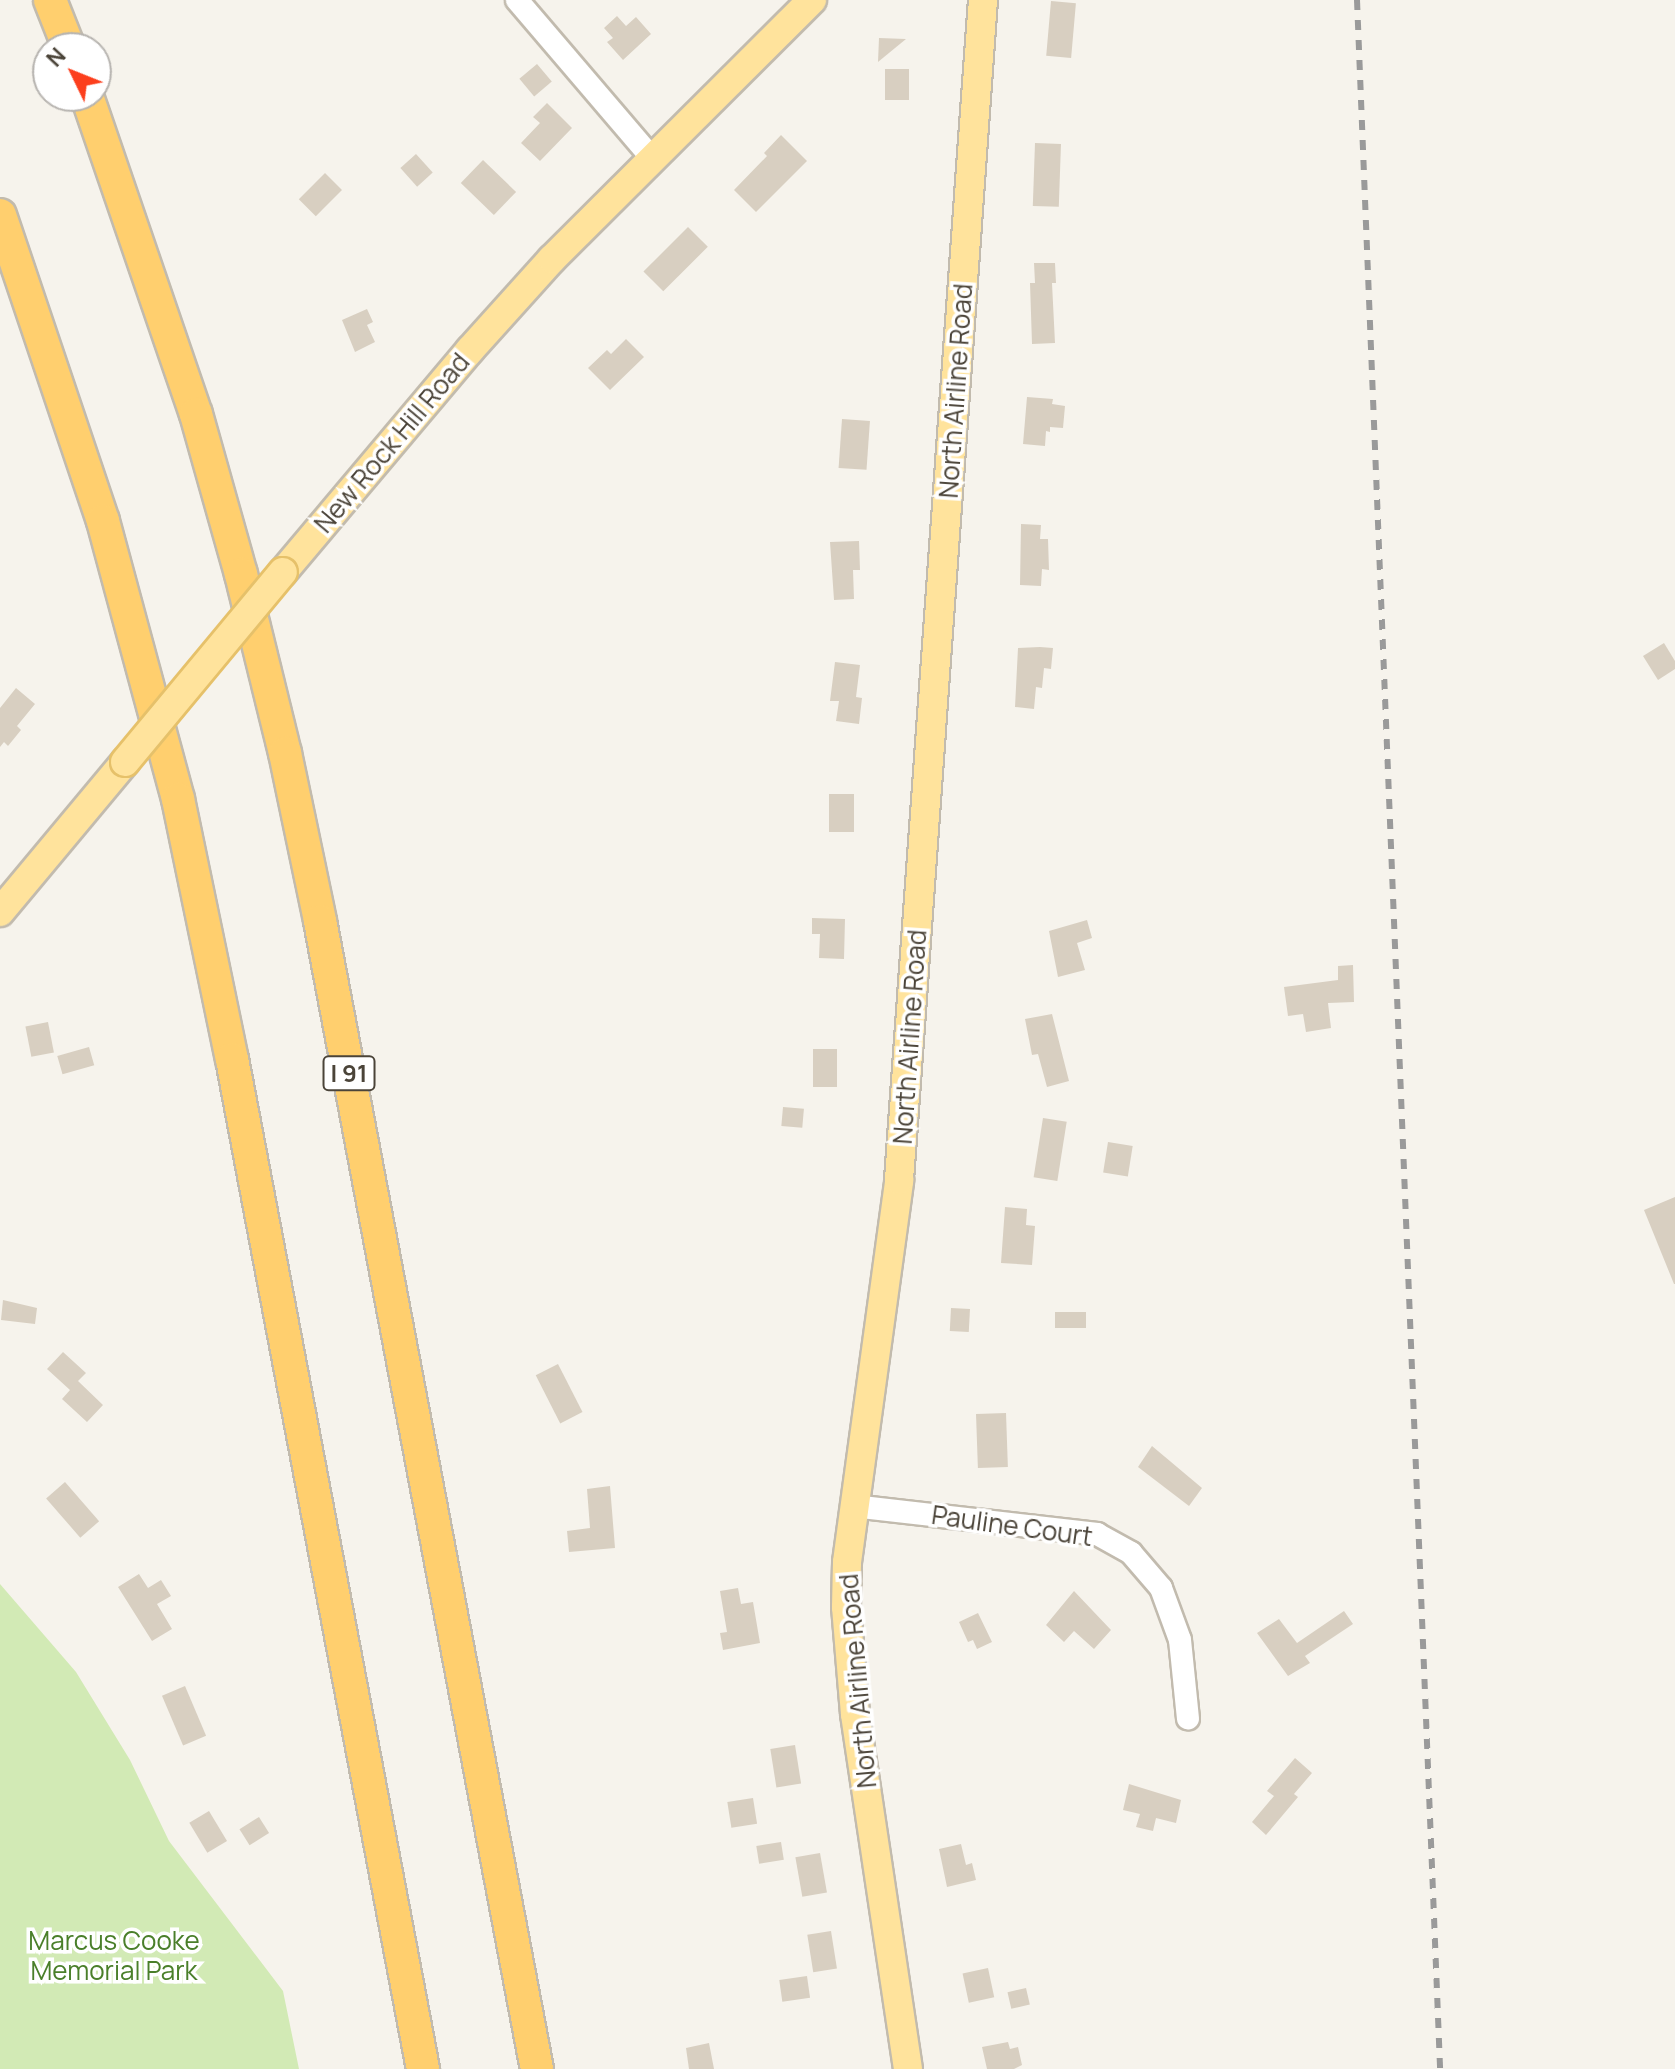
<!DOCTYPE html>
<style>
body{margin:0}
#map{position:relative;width:1675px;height:2069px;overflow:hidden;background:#f6f3ec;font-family:Manrope,sans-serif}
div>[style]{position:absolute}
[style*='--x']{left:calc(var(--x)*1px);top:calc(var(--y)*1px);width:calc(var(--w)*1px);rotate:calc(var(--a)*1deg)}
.green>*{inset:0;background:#d2eab5}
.building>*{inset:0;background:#d8cfc1;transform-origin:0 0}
.roads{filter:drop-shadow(2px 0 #c2bbae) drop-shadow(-2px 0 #c2bbae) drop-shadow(0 2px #c2bbae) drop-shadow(0 -2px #c2bbae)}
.minor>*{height:22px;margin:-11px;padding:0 11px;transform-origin:11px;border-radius:11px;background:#fff}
.major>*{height:28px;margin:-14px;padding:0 14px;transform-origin:14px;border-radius:14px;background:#ffe39c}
.highway>*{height:32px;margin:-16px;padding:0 16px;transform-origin:16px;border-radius:16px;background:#ffcf6e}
.rail>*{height:6px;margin-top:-3px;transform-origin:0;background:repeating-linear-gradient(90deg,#9a9a9a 0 10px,transparent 0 20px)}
.bridges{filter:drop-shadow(2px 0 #e6c16a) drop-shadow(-2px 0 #e6c16a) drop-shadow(0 2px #e6c16a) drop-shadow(0 -2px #e6c16a)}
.major-bridge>*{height:28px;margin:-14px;padding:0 14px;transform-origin:14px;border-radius:14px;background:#ffe39c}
span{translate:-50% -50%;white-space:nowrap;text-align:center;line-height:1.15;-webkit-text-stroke:7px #fff;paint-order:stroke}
.shield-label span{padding:2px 6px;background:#fff;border:2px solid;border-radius:6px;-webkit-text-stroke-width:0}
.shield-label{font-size:24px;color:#4b4439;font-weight:700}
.street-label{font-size:26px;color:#4b4439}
.park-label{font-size:26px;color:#4a7f2a}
.north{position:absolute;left:32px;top:32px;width:80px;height:80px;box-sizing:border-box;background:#fff;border:2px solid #b7b4b0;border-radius:50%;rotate:313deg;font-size:22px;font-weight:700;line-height:32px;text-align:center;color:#4b4439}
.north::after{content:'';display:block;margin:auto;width:28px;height:36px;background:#fc3f1d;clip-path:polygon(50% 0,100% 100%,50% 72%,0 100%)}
</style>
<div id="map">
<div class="green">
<i style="clip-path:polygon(0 1584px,76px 1672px,130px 1760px,169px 1841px,283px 1991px,299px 2069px,0 2069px)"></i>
</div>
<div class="building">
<i style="left:1051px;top:1px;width:25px;height:55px;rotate:5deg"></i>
<i style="clip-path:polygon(617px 16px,626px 26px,636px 17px,651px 34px,623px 60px,607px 42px,613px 38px,604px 28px)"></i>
<i style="clip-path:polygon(879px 38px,906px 39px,878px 62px)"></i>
<i style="left:537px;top:64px;width:23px;height:23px;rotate:50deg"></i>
<i style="left:885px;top:69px;width:24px;height:31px"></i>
<i style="clip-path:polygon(547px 103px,572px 128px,540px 161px,521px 143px,540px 123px,533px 117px)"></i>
<i style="clip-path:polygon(781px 135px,807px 161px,756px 212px,734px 190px,767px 156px,764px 153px)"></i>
<i style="left:1035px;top:143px;width:26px;height:63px;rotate:2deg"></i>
<i style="left:416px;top:154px;width:25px;height:21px;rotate:48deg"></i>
<i style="left:483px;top:160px;width:46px;height:32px;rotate:44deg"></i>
<i style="left:325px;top:173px;width:24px;height:37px;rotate:45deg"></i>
<i style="left:688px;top:227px;width:28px;height:63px;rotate:45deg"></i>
<i style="clip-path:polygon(1034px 263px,1055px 263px,1056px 283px,1052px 283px,1055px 343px,1032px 344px,1030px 283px,1035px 283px)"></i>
<i style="clip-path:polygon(367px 309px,373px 322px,367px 325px,375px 342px,355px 352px,342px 320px)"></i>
<i style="clip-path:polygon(626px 339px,644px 357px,610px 390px,588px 368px,607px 350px,611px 354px)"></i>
<i style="clip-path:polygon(1027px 397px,1053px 399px,1052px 404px,1065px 406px,1063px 428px,1050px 427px,1050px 432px,1046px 431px,1045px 446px,1023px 444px)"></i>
<i style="left:842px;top:419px;width:28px;height:49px;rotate:4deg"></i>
<i style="clip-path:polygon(1021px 524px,1041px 525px,1040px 539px,1048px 539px,1049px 570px,1042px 569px,1041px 586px,1020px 585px)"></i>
<i style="clip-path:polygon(859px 541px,860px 570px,853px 570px,854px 599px,834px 600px,830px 542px)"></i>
<i style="clip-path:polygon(1664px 643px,1675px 661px,1675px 669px,1658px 680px,1643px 656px)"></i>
<i style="clip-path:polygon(1040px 647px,1053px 648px,1051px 669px,1044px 668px,1042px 688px,1036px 687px,1034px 709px,1015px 707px,1018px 648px)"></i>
<i style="clip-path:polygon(835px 662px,860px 665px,856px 697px,862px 698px,859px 724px,836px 721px,839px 701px,830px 701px)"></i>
<i style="clip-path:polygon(16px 688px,35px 704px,17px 726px,21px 730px,8px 746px,4px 742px,0 747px,0 708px)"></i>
<i style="left:829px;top:794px;width:25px;height:38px"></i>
<i style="clip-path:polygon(812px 918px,845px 919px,844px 959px,819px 958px,820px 934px,812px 934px)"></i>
<i style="clip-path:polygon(1087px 920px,1092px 938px,1077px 943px,1085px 970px,1058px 977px,1049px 931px)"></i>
<i style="clip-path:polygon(1353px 965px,1354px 1002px,1328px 1003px,1331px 1028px,1306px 1032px,1303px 1014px,1288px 1016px,1284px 987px,1338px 980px,1338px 966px)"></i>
<i style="clip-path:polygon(1052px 1014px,1069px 1081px,1047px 1087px,1038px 1054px,1032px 1055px,1025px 1019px)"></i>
<i style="left:48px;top:1022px;width:31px;height:23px;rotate:79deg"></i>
<i style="left:89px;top:1047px;width:19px;height:33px;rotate:74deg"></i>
<i style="left:813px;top:1049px;width:24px;height:38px"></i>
<i style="left:783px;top:1107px;width:21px;height:19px;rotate:5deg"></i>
<i style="left:1043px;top:1118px;width:24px;height:60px;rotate:9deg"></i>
<i style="left:1108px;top:1142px;width:25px;height:31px;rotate:9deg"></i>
<i style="clip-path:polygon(1675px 1197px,1675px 1284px,1674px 1284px,1644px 1210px)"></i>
<i style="clip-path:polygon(1005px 1207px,1027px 1209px,1026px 1225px,1035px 1226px,1032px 1265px,1001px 1263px)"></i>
<i style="clip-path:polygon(3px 1300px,37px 1308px,35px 1324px,1px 1320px)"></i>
<i style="left:951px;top:1308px;width:19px;height:23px;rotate:3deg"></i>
<i style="left:1086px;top:1312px;width:16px;height:31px;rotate:90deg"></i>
<i style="clip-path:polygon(63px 1352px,86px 1373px,78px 1381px,103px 1405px,87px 1422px,62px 1399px,70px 1390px,47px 1369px)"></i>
<i style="left:558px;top:1364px;width:54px;height:25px;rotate:63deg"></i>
<i style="left:1006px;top:1413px;width:54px;height:30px;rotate:88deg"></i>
<i style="clip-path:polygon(1152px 1446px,1202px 1488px,1189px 1506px,1138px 1467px)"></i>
<i style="left:65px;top:1482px;width:52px;height:25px;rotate:49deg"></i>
<i style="clip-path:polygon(610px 1486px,615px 1548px,569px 1552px,567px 1531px,590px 1528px,587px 1489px)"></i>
<i style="clip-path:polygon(139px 1574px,148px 1588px,161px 1580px,171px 1596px,157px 1604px,172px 1629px,152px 1641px,118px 1587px)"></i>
<i style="clip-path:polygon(738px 1588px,741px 1604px,753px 1602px,760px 1643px,723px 1650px,720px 1633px,727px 1632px,720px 1591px)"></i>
<i style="clip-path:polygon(1074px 1591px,1111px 1630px,1094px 1649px,1074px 1631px,1064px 1642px,1046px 1625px)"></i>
<i style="clip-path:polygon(1344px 1611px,1353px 1624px,1305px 1656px,1310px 1663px,1288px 1676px,1257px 1633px,1279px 1619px,1297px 1643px)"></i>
<i style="clip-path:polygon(978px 1613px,992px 1642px,977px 1649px,973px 1640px,968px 1642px,959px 1622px)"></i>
<i style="left:185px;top:1686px;width:54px;height:25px;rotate:67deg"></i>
<i style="left:795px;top:1745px;width:39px;height:25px;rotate:81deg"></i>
<i style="clip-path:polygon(1295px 1758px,1312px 1773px,1294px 1794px,1298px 1797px,1266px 1835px,1252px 1822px,1274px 1796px,1267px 1791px)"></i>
<i style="clip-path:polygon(1129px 1784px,1181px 1800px,1176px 1823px,1156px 1818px,1153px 1831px,1136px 1827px,1140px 1814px,1123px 1810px)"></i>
<i style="left:753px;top:1798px;width:26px;height:26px;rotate:81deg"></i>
<i style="left:209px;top:1811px;width:35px;height:23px;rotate:59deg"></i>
<i style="left:259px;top:1817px;width:19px;height:23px;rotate:58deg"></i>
<i style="left:781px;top:1842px;width:18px;height:25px;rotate:81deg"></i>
<i style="clip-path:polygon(961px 1844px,966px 1865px,972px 1863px,976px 1880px,947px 1887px,939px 1849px)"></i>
<i style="left:820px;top:1853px;width:40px;height:25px;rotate:80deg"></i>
<i style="left:831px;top:1931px;width:38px;height:24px;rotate:81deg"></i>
<i style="left:988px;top:1968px;width:30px;height:26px;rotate:78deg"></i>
<i style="left:807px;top:1976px;width:22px;height:28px;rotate:82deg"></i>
<i style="left:1026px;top:1988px;width:17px;height:19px;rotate:77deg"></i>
<i style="clip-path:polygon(1008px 2042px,1010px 2049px,1018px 2047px,1022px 2065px,1014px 2069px,987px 2069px,982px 2047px)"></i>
<i style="clip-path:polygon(709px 2043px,714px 2069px,689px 2069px,686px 2048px)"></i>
</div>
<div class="roads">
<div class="minor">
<i style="--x:517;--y:0;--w:209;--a:49.5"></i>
<i style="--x:853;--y:1506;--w:246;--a:6.5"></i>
<i style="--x:1097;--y:1534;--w:39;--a:29"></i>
<i style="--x:1131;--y:1553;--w:46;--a:49.4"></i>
<i style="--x:1161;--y:1588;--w:55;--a:69.9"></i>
<i style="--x:1180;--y:1640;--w:79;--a:84.2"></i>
</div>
<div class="major">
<i style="--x:283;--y:572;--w:290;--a:-49.9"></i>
<i style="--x:470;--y:350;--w:122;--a:-48"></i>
<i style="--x:552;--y:259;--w:367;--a:-44.9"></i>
<i style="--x:0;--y:912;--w:195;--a:-50.2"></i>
<i style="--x:908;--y:2069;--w:359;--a:-98.5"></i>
<i style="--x:855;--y:1714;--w:107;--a:-94.8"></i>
<i style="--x:846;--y:1607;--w:45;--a:-88.7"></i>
<i style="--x:847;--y:1562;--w:386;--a:-82.2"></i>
<i style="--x:899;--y:1180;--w:1183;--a:-85.93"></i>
</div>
<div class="highway">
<i style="--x:50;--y:0;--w:52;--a:68.4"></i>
<i style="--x:87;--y:96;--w:336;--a:71.1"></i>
<i style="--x:196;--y:414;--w:166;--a:74.3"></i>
<i style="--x:241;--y:574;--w:184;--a:76.2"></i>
<i style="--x:285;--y:753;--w:172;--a:78.2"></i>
<i style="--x:320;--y:921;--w:1168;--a:79.3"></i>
<i style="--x:0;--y:215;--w:323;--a:71.4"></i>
<i style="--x:103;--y:521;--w:288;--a:74.9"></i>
<i style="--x:178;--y:799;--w:266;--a:78.3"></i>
<i style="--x:232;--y:1059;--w:1028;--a:79.29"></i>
</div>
</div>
<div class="rail">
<i style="--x:1357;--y:0;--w:2071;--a:87.7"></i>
</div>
<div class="bridges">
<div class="major-bridge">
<i style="--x:125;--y:762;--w:247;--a:-50.3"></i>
</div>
</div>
<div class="shield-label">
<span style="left:349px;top:1073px">I 91</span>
</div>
<div class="street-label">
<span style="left:956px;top:391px;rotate:-86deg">North Airline Road</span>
<span style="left:392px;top:443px;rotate:-50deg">New Rock Hill Road</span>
<span style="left:910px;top:1037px;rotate:-86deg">North Airline Road</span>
<span style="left:1012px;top:1526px;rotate:8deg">Pauline Court</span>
<span style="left:858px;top:1681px;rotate:-95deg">North Airline Road</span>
</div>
<div class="park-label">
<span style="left:114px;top:1956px">Marcus Cooke<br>Memorial Park</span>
</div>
<div class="north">N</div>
</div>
